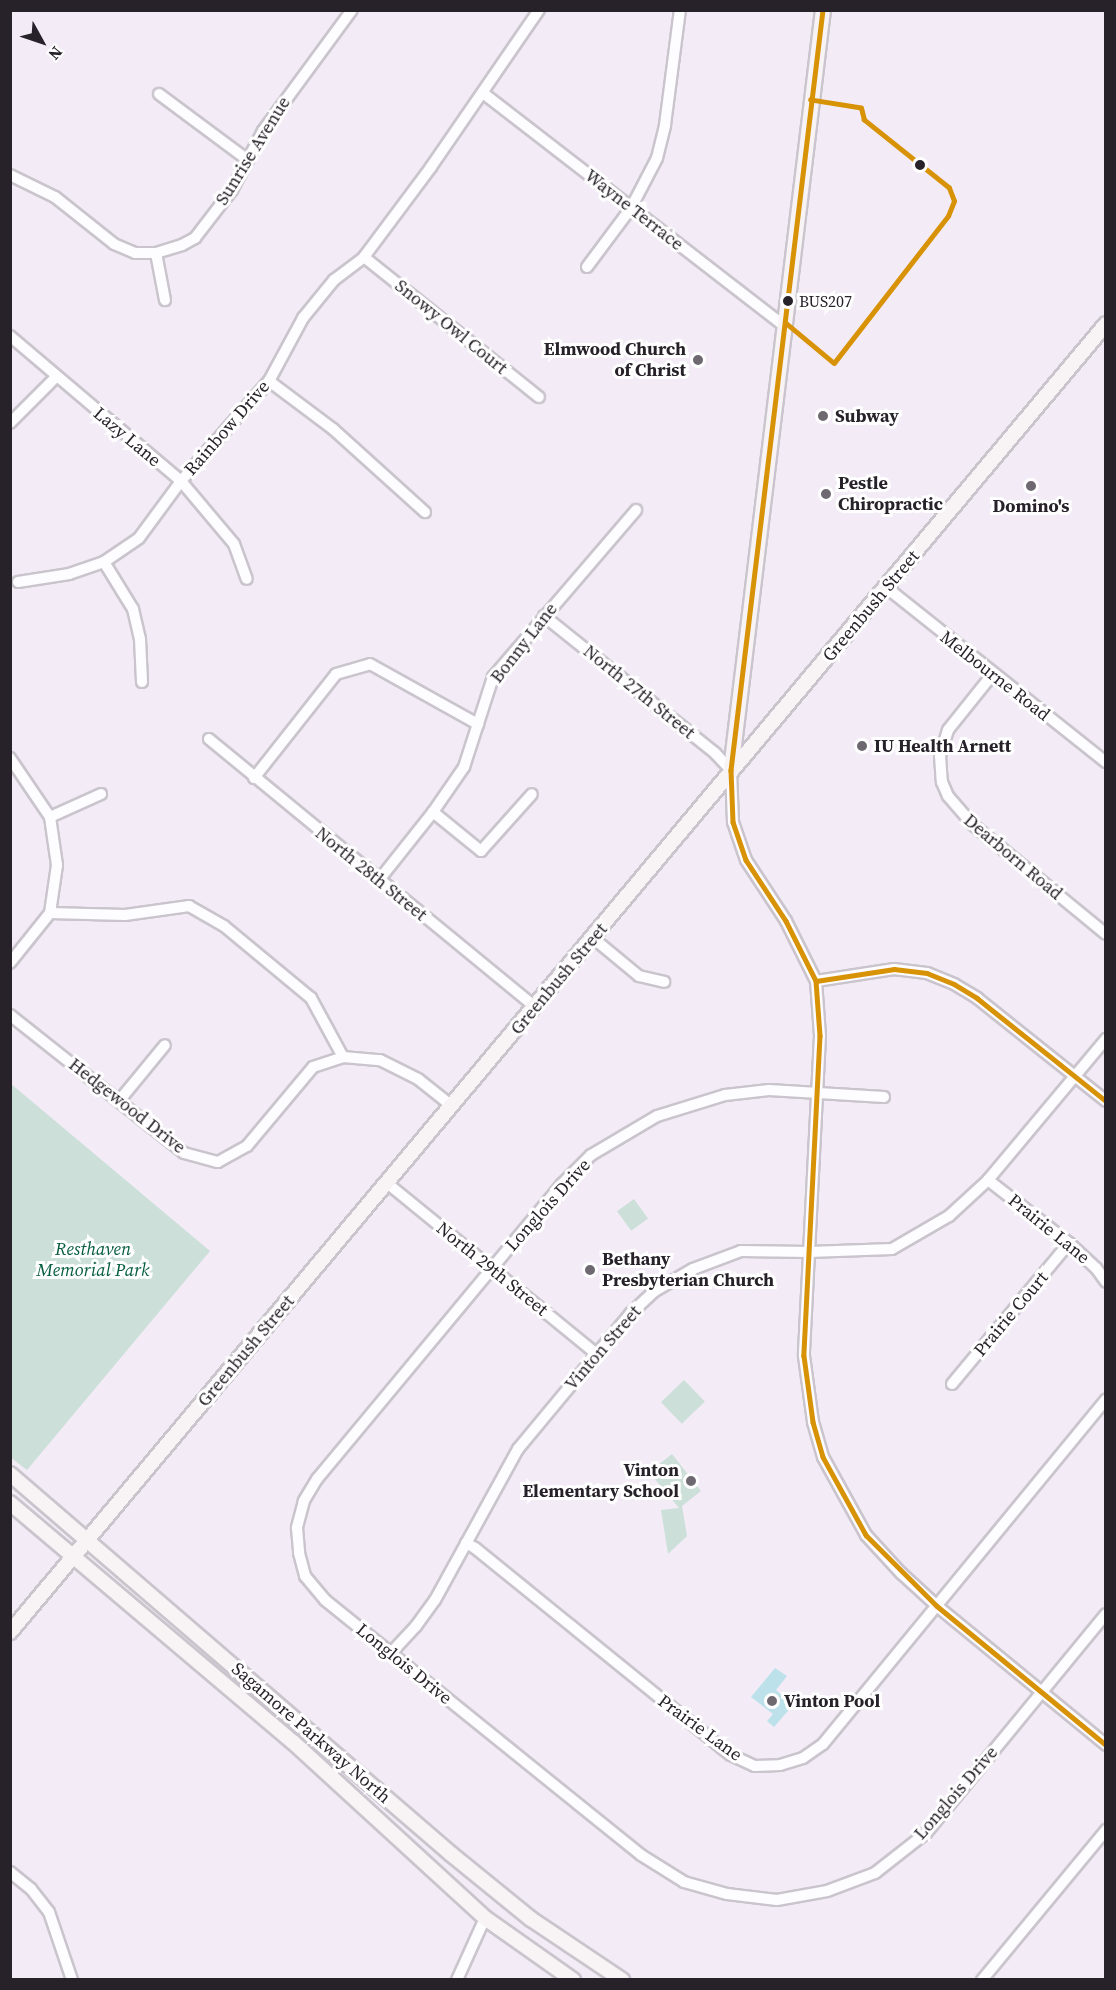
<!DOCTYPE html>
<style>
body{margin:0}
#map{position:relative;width:1116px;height:1990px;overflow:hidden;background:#f3ecf7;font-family:"Source Serif 4",serif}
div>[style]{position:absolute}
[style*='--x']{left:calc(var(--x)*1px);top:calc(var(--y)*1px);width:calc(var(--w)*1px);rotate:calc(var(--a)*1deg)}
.green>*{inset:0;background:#ccdfd9;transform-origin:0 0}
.water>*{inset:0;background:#bce1ea}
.roads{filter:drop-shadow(2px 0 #cac4cd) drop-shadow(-2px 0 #cac4cd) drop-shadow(0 2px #cac4cd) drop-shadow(0 -2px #cac4cd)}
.minor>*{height:10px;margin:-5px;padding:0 5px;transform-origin:5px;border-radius:5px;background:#fdfcfe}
.major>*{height:14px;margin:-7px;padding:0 7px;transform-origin:7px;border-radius:7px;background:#f8f3f5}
.bus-1>*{height:4.5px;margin:-2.25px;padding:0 2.25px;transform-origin:2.25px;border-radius:2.25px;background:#d89206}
.dots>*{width:16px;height:16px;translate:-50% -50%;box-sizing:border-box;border:3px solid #fff;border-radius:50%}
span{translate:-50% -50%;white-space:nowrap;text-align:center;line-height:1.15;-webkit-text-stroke:6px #fff;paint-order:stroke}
.bus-label{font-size:16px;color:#272229}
.left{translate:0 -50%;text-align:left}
.street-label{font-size:18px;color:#272229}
.poi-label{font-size:18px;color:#272229;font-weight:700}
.right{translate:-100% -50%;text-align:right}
.park-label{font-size:18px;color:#055c40;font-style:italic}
.frame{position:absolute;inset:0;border:12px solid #272229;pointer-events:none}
.north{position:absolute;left:12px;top:12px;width:60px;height:60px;-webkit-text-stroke:4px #fff;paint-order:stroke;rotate:130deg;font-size:16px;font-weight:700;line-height:24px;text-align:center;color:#272229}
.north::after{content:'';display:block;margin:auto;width:21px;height:27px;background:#272229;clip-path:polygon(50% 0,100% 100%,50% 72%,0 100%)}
</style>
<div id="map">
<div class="green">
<i style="clip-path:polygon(10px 1083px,210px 1251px,27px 1470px,10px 1457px)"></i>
<i style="left:634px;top:1199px;width:24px;height:21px;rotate:54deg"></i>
<i style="left:684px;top:1380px;width:30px;height:32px;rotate:46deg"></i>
<i style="clip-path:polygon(672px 1454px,701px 1491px,682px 1506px,687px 1536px,668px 1554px,661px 1510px,679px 1508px,649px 1472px)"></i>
</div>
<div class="water">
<i style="clip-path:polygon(775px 1668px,787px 1676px,776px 1690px,793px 1705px,774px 1727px,767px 1721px,773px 1714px,751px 1697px)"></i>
</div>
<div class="roads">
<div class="minor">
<i style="--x:483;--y:93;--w:383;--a:37.7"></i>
<i style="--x:159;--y:94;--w:111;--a:36.6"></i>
<i style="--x:10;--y:175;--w:50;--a:26.1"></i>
<i style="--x:55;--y:197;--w:75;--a:38.5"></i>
<i style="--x:114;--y:244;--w:23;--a:23"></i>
<i style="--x:135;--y:253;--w:21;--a:0"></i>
<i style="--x:156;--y:253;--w:27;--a:-17"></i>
<i style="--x:182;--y:245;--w:15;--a:-28"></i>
<i style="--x:195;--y:238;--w:61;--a:-52.4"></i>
<i style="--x:232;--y:190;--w:67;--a:-62.3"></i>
<i style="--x:263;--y:131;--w:150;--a:-53.7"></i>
<i style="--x:156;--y:253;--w:48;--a:79.2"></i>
<i style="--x:364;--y:257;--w:224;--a:38.7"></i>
<i style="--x:587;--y:267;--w:74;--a:-53.3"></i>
<i style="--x:631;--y:208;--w:56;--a:-62.5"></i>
<i style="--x:657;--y:158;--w:34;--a:-76"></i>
<i style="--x:665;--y:125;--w:116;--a:-82.6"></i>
<i style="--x:10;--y:336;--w:224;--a:40.3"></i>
<i style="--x:181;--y:481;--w:82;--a:49.9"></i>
<i style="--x:234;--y:544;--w:37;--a:70"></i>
<i style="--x:269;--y:381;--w:80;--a:36.9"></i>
<i style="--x:333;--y:429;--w:124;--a:42.1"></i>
<i style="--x:10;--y:423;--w:65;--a:-45"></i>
<i style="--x:104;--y:562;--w:55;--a:58.3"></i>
<i style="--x:133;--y:609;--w:31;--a:77"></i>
<i style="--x:140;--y:639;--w:43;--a:87.3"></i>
<i style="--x:18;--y:582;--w:52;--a:-8.9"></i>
<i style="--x:69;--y:574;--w:37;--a:-19"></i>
<i style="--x:104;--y:562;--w:42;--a:-34.4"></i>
<i style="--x:139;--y:538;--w:71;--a:-53.6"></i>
<i style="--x:181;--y:481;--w:133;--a:-48.7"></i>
<i style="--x:269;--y:381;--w:72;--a:-61.6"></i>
<i style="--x:303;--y:318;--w:49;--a:-50.8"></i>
<i style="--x:334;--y:280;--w:38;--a:-37"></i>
<i style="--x:364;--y:257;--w:112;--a:-53.3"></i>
<i style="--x:431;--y:167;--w:191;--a:-55.5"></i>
<i style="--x:887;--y:588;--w:280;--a:38.5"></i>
<i style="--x:544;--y:616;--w:219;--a:38.7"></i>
<i style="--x:715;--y:753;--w:23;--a:47"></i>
<i style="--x:731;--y:770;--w:52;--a:87.8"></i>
<i style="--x:733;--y:822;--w:40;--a:71.1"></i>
<i style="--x:746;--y:860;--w:73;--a:56.7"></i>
<i style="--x:786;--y:921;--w:67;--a:63.4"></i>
<i style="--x:816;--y:981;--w:55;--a:85.8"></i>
<i style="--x:820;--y:1036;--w:320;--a:92.9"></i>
<i style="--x:804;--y:1356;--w:67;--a:82.2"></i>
<i style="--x:813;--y:1422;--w:36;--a:74"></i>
<i style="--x:823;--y:1457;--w:89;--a:61.1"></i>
<i style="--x:866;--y:1535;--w:52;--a:47.4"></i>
<i style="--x:901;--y:1573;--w:49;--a:42.5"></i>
<i style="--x:937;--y:1606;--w:219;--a:39.4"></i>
<i style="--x:992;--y:675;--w:70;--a:128.7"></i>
<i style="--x:948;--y:730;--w:27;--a:107"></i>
<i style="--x:940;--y:756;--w:26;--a:86"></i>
<i style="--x:942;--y:782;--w:15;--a:67"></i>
<i style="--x:948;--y:796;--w:37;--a:49"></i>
<i style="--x:972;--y:824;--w:173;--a:39.4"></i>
<i style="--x:209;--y:739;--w:422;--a:39.4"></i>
<i style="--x:10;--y:758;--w:71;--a:55.9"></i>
<i style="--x:50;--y:817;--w:49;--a:81.7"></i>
<i style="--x:57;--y:865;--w:49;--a:98.3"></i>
<i style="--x:50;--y:913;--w:64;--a:128.7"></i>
<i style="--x:254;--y:778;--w:132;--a:-51.7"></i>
<i style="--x:336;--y:674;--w:35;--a:-16"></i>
<i style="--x:370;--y:664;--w:124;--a:29.1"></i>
<i style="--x:433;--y:812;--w:62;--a:39.1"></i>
<i style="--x:481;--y:851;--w:76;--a:-48.2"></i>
<i style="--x:50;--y:817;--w:56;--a:-24.3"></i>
<i style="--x:379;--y:880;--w:87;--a:-51.5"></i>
<i style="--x:433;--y:812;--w:55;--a:-55.4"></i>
<i style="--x:464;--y:767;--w:95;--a:-72.1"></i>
<i style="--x:493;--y:677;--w:220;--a:-49.4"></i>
<i style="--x:50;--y:913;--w:75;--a:1.5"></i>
<i style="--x:125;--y:915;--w:65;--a:-8"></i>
<i style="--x:189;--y:906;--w:40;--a:29.7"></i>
<i style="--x:224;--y:926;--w:113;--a:39.6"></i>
<i style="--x:311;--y:998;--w:67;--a:61.5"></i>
<i style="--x:593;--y:938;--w:60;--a:39.6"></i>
<i style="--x:639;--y:976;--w:26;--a:13"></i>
<i style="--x:816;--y:981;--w:79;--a:-8.7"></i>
<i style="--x:894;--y:969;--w:33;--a:7"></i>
<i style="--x:927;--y:973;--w:29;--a:22"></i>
<i style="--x:954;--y:984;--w:27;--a:31"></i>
<i style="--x:977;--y:998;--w:165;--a:38.6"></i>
<i style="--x:10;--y:1015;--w:222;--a:38.4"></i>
<i style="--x:184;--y:1153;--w:35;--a:15"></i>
<i style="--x:218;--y:1162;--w:33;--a:-29"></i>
<i style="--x:247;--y:1146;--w:103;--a:-50.1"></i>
<i style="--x:313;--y:1067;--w:32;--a:-18"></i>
<i style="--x:343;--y:1057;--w:37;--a:5"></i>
<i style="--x:380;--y:1060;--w:42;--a:26.6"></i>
<i style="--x:418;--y:1079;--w:43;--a:38.5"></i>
<i style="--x:884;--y:1097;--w:115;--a:-176.5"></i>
<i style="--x:769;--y:1090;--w:44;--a:173.5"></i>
<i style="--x:725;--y:1095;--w:71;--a:162.8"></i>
<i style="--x:657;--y:1116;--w:77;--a:149.4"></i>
<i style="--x:591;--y:1155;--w:41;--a:135"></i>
<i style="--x:562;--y:1184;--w:383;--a:129.7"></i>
<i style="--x:317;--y:1479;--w:26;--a:121"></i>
<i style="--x:304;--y:1501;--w:28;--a:105"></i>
<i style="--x:297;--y:1528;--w:25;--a:85"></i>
<i style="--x:299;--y:1553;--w:24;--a:75"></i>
<i style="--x:305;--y:1576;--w:31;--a:50"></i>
<i style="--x:325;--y:1600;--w:406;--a:38.9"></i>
<i style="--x:641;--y:1855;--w:51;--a:32.1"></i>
<i style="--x:684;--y:1882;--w:45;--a:15.6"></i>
<i style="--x:727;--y:1894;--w:50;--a:6.8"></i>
<i style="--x:777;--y:1900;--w:51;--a:-10.2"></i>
<i style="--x:827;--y:1891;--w:51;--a:-20.6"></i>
<i style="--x:875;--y:1873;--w:65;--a:-38.1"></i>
<i style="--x:926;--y:1833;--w:283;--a:-50.6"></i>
<i style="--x:119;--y:1101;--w:72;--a:-50.6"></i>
<i style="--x:988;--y:1180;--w:103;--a:37.9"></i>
<i style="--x:1069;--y:1243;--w:37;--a:43"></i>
<i style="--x:1096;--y:1268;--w:17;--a:54"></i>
<i style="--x:387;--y:1183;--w:271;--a:39.2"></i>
<i style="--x:952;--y:1384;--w:183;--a:-50.3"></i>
<i style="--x:466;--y:1543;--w:10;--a:29"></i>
<i style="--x:475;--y:1548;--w:329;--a:39"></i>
<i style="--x:731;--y:1755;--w:26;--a:25"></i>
<i style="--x:755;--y:1766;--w:25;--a:-2"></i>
<i style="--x:780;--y:1765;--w:24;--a:-17"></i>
<i style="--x:803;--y:1758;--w:24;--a:-35"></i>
<i style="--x:823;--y:1744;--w:446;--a:-50.6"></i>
<i style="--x:390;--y:1654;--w:38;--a:-47"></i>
<i style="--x:416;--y:1626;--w:32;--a:-54"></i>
<i style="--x:435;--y:1600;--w:172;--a:-61.2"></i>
<i style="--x:518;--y:1449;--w:177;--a:-50.3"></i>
<i style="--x:631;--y:1313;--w:33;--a:-43"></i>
<i style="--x:655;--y:1291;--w:44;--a:-30.1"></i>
<i style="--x:693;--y:1269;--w:51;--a:-20.6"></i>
<i style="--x:741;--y:1251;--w:68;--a:0.8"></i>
<i style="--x:809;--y:1252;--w:83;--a:-2.1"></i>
<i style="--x:892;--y:1249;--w:66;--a:-30.1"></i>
<i style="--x:949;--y:1216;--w:53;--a:-42.7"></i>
<i style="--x:988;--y:1180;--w:184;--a:-50.1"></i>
<i style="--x:10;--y:1872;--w:27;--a:39"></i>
<i style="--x:31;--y:1889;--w:29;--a:52"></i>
<i style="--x:49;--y:1912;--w:72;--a:71.3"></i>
<i style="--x:457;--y:1980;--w:68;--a:-65.7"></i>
<i style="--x:982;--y:1980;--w:195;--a:-50.4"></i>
</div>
<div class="major">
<i style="--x:731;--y:770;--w:766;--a:-83.1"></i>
<i style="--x:10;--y:1474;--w:582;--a:40.75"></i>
<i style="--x:451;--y:1854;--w:103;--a:39.1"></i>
<i style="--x:531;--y:1919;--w:110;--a:33.8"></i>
<i style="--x:10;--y:1503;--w:370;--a:40.2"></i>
<i style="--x:293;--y:1742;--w:260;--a:42.5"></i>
<i style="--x:485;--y:1918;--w:108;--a:35.2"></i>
<i style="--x:10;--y:1632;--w:1706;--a:-50.04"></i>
</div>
</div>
<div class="bus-1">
<i style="--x:823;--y:10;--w:766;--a:96.9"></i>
<i style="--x:731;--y:770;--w:52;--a:87.8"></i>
<i style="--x:733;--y:822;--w:40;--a:71.1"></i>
<i style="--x:746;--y:860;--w:73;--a:56.7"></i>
<i style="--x:786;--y:921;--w:67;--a:63.4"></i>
<i style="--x:816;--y:981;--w:55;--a:85.8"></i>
<i style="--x:820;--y:1036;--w:320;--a:92.9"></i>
<i style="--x:804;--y:1356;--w:67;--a:82.2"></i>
<i style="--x:813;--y:1422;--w:36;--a:74"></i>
<i style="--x:823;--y:1457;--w:89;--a:61.1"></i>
<i style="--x:866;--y:1535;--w:100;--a:45"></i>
<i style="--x:937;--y:1606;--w:219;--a:39.4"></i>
<i style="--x:786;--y:323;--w:62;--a:39.8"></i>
<i style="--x:834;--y:363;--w:186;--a:-52.2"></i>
<i style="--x:948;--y:216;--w:16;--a:-68"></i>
<i style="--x:954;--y:201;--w:14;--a:-111"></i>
<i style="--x:949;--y:188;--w:109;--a:-141.3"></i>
<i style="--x:864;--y:120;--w:12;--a:-104"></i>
<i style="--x:861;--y:108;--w:51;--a:-170.9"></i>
<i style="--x:816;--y:981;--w:79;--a:-8.7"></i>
<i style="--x:894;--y:969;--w:33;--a:7"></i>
<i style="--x:927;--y:973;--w:29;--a:22"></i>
<i style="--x:954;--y:984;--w:27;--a:31"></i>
<i style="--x:977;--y:998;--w:165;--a:38.6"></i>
</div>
<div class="dots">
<i style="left:920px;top:165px;background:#272229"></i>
<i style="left:788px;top:301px;background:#272229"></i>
<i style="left:698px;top:360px;background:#6e6971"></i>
<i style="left:823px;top:416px;background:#6e6971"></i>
<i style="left:1031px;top:486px;background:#6e6971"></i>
<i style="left:826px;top:494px;background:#6e6971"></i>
<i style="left:862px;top:746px;background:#6e6971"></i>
<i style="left:590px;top:1270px;background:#6e6971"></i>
<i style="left:691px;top:1481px;background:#6e6971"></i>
<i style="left:772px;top:1701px;background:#6e6971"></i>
</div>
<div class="bus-label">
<span class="left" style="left:799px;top:301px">BUS207</span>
</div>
<div class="street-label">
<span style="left:253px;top:151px;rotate:-58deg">Sunrise Avenue</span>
<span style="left:634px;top:210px;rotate:38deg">Wayne Terrace</span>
<span style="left:451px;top:327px;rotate:39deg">Snowy Owl Court</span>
<span style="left:227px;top:428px;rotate:-49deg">Rainbow Drive</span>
<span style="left:127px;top:437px;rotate:40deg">Lazy Lane</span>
<span style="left:871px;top:606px;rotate:-50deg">Greenbush Street</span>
<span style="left:524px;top:643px;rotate:-52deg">Bonny Lane</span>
<span style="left:995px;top:676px;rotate:38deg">Melbourne Road</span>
<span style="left:639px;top:692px;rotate:39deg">North 27th Street</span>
<span style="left:1013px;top:857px;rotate:40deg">Dearborn Road</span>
<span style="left:371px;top:874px;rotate:39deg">North 28th Street</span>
<span style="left:559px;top:979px;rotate:-50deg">Greenbush Street</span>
<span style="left:127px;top:1106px;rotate:38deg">Hedgewood Drive</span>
<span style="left:548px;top:1205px;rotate:-48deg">Longlois Drive</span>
<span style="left:1049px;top:1229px;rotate:39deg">Prairie Lane</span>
<span style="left:492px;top:1269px;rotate:39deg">North 29th Street</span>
<span style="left:1011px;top:1314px;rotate:-50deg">Prairie Court</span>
<span style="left:603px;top:1348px;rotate:-49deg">Vinton Street</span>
<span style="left:246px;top:1351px;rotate:-50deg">Greenbush Street</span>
<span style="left:404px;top:1664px;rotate:39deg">Longlois Drive</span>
<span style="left:700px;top:1728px;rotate:36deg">Prairie Lane</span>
<span style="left:311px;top:1733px;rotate:41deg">Sagamore Parkway North</span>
<span style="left:956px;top:1793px;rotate:-49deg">Longlois Drive</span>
</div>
<div class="poi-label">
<span class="right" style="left:686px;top:360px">Elmwood Church<br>of Christ</span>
<span class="left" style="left:835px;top:416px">Subway</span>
<span class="left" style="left:838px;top:494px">Pestle<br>Chiropractic</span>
<span style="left:1031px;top:506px">Domino's</span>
<span class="left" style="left:874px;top:746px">IU Health Arnett</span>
<span class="left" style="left:602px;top:1270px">Bethany<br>Presbyterian Church</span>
<span class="right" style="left:679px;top:1481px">Vinton<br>Elementary School</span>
<span class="left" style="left:784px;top:1701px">Vinton Pool</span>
</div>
<div class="park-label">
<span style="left:93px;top:1260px">Resthaven<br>Memorial Park</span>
</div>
<div class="frame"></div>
<div class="north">N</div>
</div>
